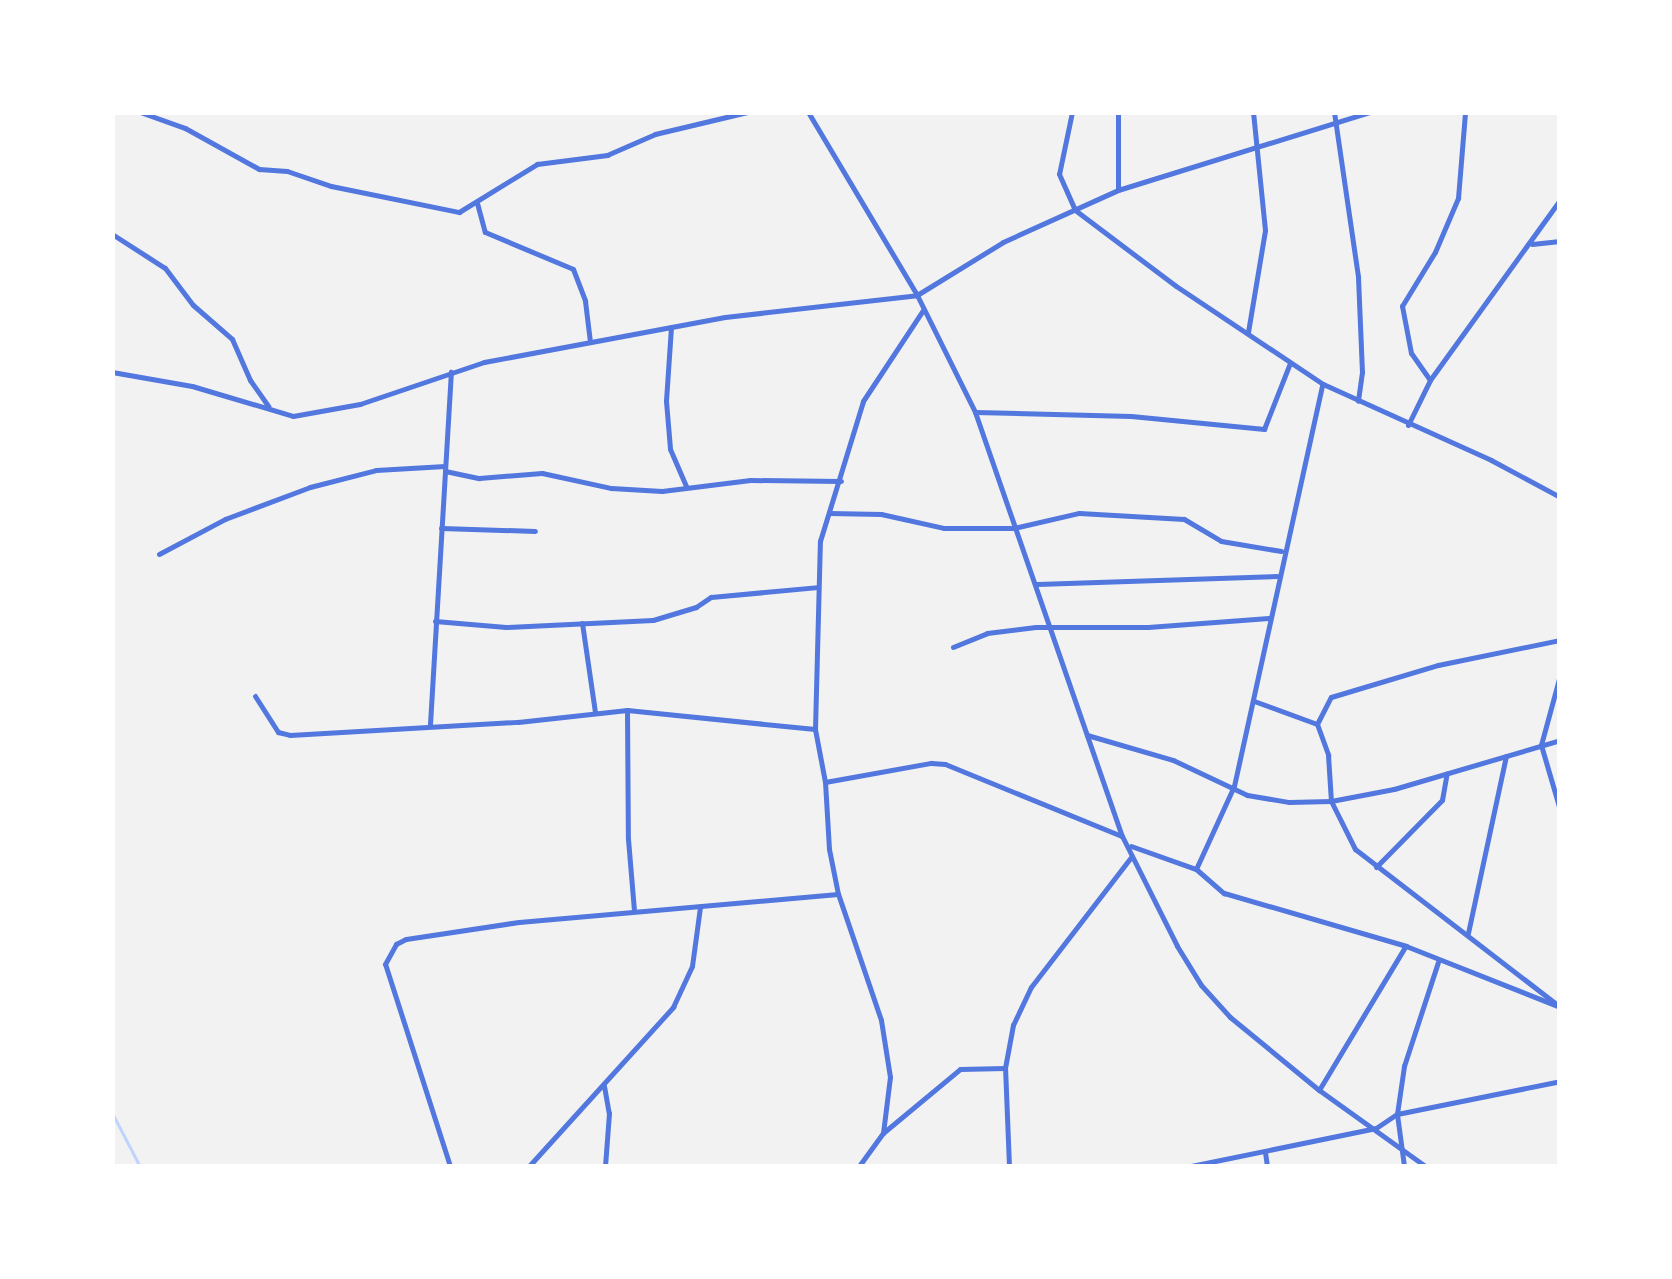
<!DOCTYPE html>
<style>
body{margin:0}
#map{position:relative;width:1672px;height:1279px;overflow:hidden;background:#f2f2f2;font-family:Overpass,sans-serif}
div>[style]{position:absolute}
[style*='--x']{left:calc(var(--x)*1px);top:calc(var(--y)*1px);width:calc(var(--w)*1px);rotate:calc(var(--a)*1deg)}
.stream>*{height:2.5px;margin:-1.25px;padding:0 1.25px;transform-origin:1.25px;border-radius:1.25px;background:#bfd3fe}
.minor>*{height:5px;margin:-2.5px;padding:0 2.5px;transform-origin:2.5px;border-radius:2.5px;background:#5277de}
span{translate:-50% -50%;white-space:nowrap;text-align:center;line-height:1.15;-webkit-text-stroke:10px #fff;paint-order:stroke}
.frame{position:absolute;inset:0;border:115px solid #fff;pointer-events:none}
</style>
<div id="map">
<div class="stream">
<i style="--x:112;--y:1112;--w:61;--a:62.6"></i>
</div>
<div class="minor">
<i style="--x:140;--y:112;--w:48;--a:19.6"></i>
<i style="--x:185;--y:128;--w:85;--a:29"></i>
<i style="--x:259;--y:169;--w:28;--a:4"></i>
<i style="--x:287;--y:171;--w:46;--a:18.8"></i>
<i style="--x:331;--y:186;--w:131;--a:11.5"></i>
<i style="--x:459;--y:212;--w:92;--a:-31.6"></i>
<i style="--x:537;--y:164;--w:71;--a:-7.3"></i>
<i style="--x:607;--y:155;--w:52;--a:-23.6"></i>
<i style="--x:655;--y:134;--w:95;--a:-13.4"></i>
<i style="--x:808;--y:112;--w:213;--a:59.2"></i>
<i style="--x:917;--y:295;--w:131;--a:63.6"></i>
<i style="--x:975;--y:412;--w:449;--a:70.9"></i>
<i style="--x:1122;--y:836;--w:123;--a:63.4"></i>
<i style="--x:1177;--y:946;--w:46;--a:58.4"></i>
<i style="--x:1201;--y:985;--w:43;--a:47.8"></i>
<i style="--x:1230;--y:1017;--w:115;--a:39.4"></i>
<i style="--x:1319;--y:1090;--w:130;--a:35.6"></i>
<i style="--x:1072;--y:112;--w:63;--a:101.8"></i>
<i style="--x:1059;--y:174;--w:39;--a:66"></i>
<i style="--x:1075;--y:210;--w:126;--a:37"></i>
<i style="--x:1176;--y:286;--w:177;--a:33.7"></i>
<i style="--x:1323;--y:384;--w:184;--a:24.3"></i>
<i style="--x:1491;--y:460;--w:78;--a:28.2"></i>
<i style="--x:1334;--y:112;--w:167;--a:81.7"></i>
<i style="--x:1358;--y:277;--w:95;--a:87.6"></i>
<i style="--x:1362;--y:372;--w:29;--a:98"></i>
<i style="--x:1118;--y:189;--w:77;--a:-90"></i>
<i style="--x:477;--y:203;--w:30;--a:75"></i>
<i style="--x:485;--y:232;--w:95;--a:22.8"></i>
<i style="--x:573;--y:269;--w:34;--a:69"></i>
<i style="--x:585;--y:301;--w:41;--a:83"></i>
<i style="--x:112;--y:234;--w:63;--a:32.7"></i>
<i style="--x:165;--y:268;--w:46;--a:52.9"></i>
<i style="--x:193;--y:305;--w:52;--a:41.1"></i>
<i style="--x:232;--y:339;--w:45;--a:66.3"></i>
<i style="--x:250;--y:380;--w:32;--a:55"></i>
<i style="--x:1532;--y:244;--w:28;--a:-6"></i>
<i style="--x:671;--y:327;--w:74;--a:93.9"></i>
<i style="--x:666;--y:401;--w:48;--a:85.2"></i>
<i style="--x:670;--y:449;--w:40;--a:66.6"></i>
<i style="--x:1248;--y:332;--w:103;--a:-80.5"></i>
<i style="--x:1265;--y:230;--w:119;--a:-95.8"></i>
<i style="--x:112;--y:372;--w:81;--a:9.9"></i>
<i style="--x:192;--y:386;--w:105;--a:16.5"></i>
<i style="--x:293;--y:416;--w:68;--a:-10.2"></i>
<i style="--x:360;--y:404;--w:131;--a:-18.7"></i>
<i style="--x:484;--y:362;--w:245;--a:-10.6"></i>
<i style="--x:725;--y:317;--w:193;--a:-6.5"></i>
<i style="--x:917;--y:295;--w:101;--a:-31.6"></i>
<i style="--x:1003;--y:242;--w:126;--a:-24.3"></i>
<i style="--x:1118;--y:190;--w:264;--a:-17.2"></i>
<i style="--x:1430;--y:380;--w:33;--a:-125"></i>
<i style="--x:1411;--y:353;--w:48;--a:-100.8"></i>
<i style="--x:1402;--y:306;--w:63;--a:-58.6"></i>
<i style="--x:1435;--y:252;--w:59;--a:-66.9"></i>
<i style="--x:1458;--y:198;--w:86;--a:-85.3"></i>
<i style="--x:975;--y:412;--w:156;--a:1.5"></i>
<i style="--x:1131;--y:416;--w:134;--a:5.6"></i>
<i style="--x:1264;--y:429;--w:71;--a:-68.5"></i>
<i style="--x:1408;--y:425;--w:50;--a:-63.9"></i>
<i style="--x:1430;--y:380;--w:222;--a:-54.2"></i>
<i style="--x:445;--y:471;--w:35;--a:12"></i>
<i style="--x:479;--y:478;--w:63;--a:-4.5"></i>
<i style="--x:542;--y:473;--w:71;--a:12.3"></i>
<i style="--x:611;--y:488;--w:51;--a:3.4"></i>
<i style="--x:662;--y:491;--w:89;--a:-7.1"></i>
<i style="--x:750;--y:480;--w:91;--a:0.6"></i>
<i style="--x:829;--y:513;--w:52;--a:1.1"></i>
<i style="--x:881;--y:514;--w:65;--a:12.5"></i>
<i style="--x:944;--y:528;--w:70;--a:0"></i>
<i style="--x:1014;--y:528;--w:67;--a:-13"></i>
<i style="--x:1079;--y:513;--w:105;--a:3.3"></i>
<i style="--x:1184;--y:519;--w:43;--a:30.7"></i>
<i style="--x:1221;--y:541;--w:61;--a:9.5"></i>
<i style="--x:441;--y:528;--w:94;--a:1.8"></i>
<i style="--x:159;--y:554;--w:75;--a:-27.9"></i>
<i style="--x:225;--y:519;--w:91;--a:-20.6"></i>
<i style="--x:310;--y:487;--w:68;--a:-14.4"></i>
<i style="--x:376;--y:470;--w:69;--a:-3.3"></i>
<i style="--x:1037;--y:584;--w:240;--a:-1.9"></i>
<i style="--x:435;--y:621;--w:71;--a:4.8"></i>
<i style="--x:506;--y:627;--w:147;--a:-2.7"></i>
<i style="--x:653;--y:620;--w:45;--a:-16.8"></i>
<i style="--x:696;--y:607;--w:18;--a:-34"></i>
<i style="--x:711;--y:597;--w:107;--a:-5.3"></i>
<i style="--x:582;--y:623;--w:90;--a:81.7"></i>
<i style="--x:953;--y:647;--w:37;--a:-22"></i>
<i style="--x:987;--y:633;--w:49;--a:-7"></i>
<i style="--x:1036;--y:627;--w:112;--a:0"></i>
<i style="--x:1148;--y:627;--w:121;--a:-4.3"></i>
<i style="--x:1560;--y:675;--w:73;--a:105.2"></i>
<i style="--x:1541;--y:745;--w:68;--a:73.7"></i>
<i style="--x:255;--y:696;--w:43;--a:57.4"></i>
<i style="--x:278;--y:732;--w:12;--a:14"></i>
<i style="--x:290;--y:735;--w:228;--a:-3.3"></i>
<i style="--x:518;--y:722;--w:110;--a:-6.3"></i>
<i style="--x:627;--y:710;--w:189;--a:5.8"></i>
<i style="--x:1254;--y:701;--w:67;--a:20.1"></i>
<i style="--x:1317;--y:724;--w:33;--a:70"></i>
<i style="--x:1328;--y:755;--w:46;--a:86.3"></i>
<i style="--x:1331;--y:801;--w:54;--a:63.4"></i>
<i style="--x:1355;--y:849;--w:252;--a:37.6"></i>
<i style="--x:627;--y:710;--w:129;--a:89.6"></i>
<i style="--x:628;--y:839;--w:72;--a:85.2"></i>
<i style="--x:430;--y:724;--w:353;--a:-86.6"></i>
<i style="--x:1317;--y:724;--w:30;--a:-63"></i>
<i style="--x:1331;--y:697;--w:112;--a:-16.7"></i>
<i style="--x:1438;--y:665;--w:125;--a:-11.6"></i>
<i style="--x:1087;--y:735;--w:90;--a:16.2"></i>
<i style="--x:1173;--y:760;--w:82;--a:25.3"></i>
<i style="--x:1247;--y:795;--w:43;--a:9.5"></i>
<i style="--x:1289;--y:802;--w:42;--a:-1.4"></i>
<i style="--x:1331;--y:801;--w:64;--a:-10.8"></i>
<i style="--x:1394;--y:789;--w:173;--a:-16.4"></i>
<i style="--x:825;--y:782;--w:108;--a:-10.2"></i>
<i style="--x:931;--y:763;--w:14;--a:4"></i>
<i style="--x:945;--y:764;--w:190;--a:22.2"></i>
<i style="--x:1131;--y:846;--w:69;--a:19.5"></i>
<i style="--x:1196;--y:869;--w:37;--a:41"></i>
<i style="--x:1224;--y:893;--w:190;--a:16.2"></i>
<i style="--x:1406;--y:946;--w:166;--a:21.6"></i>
<i style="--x:1376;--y:867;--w:94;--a:-45.4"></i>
<i style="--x:1442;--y:800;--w:27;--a:-80"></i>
<i style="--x:1196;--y:869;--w:91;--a:-65.4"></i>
<i style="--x:1234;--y:786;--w:411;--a:-77.6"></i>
<i style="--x:1468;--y:933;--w:181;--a:-77.9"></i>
<i style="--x:604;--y:1086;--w:27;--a:80"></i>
<i style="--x:609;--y:1113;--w:53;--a:94.3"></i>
<i style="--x:1319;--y:1090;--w:167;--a:-59"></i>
<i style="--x:883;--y:1133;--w:100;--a:-39.7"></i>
<i style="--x:960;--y:1069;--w:45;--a:-1.3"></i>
<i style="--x:1265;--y:1152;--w:14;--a:82"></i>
<i style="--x:450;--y:1166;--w:212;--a:-107.8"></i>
<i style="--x:385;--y:964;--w:23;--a:-61"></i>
<i style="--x:396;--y:944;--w:11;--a:-27"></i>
<i style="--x:406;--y:939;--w:114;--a:-8.6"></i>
<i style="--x:519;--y:922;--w:320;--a:-5"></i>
<i style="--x:529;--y:1166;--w:215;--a:-47.8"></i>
<i style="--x:673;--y:1007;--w:45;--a:-65.1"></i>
<i style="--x:692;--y:966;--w:60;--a:-82.3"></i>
<i style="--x:859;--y:1166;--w:41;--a:-54"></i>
<i style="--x:883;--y:1133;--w:56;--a:-82.9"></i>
<i style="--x:890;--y:1077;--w:58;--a:-99"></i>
<i style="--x:881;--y:1020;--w:133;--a:-108.8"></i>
<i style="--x:838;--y:894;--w:46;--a:-101.3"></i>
<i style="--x:829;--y:849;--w:67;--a:-93.4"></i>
<i style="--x:825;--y:782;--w:54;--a:-100.7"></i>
<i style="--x:815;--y:729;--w:188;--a:-88.5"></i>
<i style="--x:820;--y:541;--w:146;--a:-72.9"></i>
<i style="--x:863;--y:401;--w:109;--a:-56.6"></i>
<i style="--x:1009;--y:1166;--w:98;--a:-92.3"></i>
<i style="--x:1005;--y:1068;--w:44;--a:-79.5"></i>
<i style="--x:1013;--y:1025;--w:42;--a:-64.7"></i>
<i style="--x:1031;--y:987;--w:165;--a:-52.4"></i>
<i style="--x:1191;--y:1166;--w:189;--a:-11.6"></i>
<i style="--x:1376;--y:1128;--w:25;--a:-34"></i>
<i style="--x:1397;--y:1114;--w:166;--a:-11.4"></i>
<i style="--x:1404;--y:1166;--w:52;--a:-97.7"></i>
<i style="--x:1397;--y:1114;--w:49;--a:-81.7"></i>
<i style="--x:1404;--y:1066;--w:109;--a:-71.9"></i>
</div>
<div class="frame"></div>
</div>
